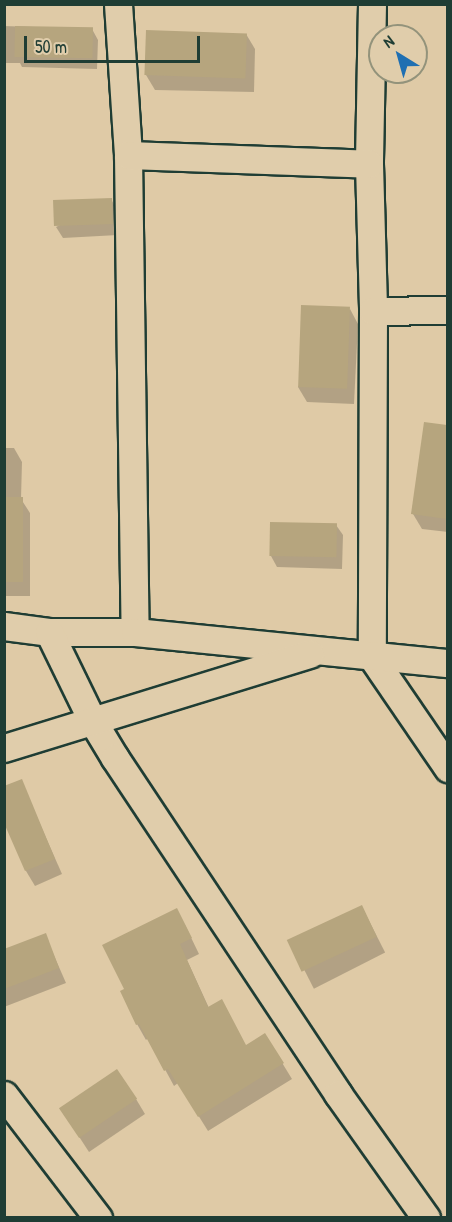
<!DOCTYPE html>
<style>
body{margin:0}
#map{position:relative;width:452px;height:1222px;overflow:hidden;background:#dfcaa6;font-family:"Patrick Hand",sans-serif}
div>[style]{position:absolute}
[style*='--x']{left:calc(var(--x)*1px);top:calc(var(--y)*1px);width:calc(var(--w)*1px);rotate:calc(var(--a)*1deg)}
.shadow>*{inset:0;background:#0003;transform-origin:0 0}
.building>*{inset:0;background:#b6a57e;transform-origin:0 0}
.roads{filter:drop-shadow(2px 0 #1f3d34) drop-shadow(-2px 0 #1f3d34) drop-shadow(0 2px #1f3d34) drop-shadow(0 -2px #1f3d34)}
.minor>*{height:27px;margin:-13.5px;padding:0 13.5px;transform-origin:13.5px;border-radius:13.5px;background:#e0cdab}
span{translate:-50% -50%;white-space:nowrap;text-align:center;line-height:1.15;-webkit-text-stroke:4.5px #e0cdab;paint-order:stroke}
.frame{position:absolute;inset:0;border:6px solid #1f3d34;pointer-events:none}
.north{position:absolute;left:368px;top:24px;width:60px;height:60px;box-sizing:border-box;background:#e0cdab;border:2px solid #93937b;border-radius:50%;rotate:323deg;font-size:16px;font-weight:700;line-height:24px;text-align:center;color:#1f3d34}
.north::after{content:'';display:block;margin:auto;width:21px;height:27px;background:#1f6fb2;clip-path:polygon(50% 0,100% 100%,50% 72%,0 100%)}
.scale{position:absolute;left:24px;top:36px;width:176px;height:27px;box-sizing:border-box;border:3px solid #1f3d34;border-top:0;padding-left:8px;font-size:18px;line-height:21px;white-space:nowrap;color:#1f3d34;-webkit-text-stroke:4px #e0cdab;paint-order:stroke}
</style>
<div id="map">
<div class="shadow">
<i style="clip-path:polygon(4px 26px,92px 29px,98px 40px,97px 69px,22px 67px,20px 63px,4px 63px)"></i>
<i style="clip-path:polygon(246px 34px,255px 49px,254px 92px,155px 90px,146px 75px)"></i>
<i style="clip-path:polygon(111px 199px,117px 210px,118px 235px,63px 238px,56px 227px)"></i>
<i style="clip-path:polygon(350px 309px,358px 324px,354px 404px,307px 402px,298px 387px)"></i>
<i style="clip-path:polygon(425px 423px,448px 426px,448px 532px,422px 529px,413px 514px)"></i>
<i style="clip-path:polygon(4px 448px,14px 448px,22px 462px,21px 499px,30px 513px,30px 596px,4px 596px)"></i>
<i style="clip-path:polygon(272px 523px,336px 525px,343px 535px,342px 569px,277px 567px,271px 556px)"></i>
<i style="clip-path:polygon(21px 781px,62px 874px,35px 886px,26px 871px)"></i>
<i style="left:362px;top:907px;width:51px;height:80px;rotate:63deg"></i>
<i style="clip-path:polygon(185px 925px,199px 954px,187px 960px,209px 1008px,246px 1046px,265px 1035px,292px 1079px,208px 1131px,178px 1083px,174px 1086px,148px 1038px,146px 1040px,137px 1024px)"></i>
<i style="clip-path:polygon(45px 935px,66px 983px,4px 1007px,4px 950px)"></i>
<i style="clip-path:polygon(136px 1099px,145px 1114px,89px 1152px,61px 1109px)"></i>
</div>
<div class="building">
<i style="left:15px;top:26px;width:78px;height:31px;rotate:1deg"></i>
<i style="left:146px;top:30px;width:101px;height:45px;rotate:2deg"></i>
<i style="left:112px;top:198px;width:26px;height:59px;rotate:88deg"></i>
<i style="left:301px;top:305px;width:49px;height:82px;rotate:2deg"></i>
<i style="clip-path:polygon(424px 422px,447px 425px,447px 519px,411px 514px)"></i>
<i style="left:4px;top:497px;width:19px;height:85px"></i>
<i style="left:270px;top:522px;width:67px;height:34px;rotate:1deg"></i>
<i style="clip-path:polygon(22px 779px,55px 859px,25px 871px,4px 823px,4px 786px)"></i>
<i style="left:362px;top:905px;width:35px;height:83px;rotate:65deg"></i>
<i style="clip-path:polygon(177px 908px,192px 938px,180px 944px,208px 1007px,222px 999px,246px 1045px,265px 1033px,284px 1063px,198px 1117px,168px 1069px,164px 1071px,139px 1024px,136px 1025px,120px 991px,124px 989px,102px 945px)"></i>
<i style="clip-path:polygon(46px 933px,59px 968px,4px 989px,4px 949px)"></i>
<i style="left:117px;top:1069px;width:36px;height:70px;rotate:56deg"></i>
</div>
<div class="roads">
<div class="minor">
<i style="--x:118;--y:4;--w:151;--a:86.2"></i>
<i style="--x:128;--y:155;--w:477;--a:89.2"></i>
<i style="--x:372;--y:4;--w:160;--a:91.1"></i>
<i style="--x:369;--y:164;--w:147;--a:88.4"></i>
<i style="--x:373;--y:311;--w:346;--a:90.2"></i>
<i style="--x:372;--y:657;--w:135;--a:55.6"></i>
<i style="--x:128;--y:155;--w:241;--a:2.1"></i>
<i style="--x:373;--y:311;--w:75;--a:-0.8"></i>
<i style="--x:4;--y:626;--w:45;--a:7.6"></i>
<i style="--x:49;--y:632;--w:86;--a:0"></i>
<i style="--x:135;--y:632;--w:315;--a:5.7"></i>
<i style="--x:49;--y:632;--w:98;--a:64"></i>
<i style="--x:92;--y:720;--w:44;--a:58.8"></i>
<i style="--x:115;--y:758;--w:403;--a:56.4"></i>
<i style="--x:338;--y:1094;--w:152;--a:54.6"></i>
<i style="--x:4;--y:748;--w:320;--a:-17.1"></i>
<i style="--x:4;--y:1095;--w:155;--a:52.6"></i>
</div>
</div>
<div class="frame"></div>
<div class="north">N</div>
<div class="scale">50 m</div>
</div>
